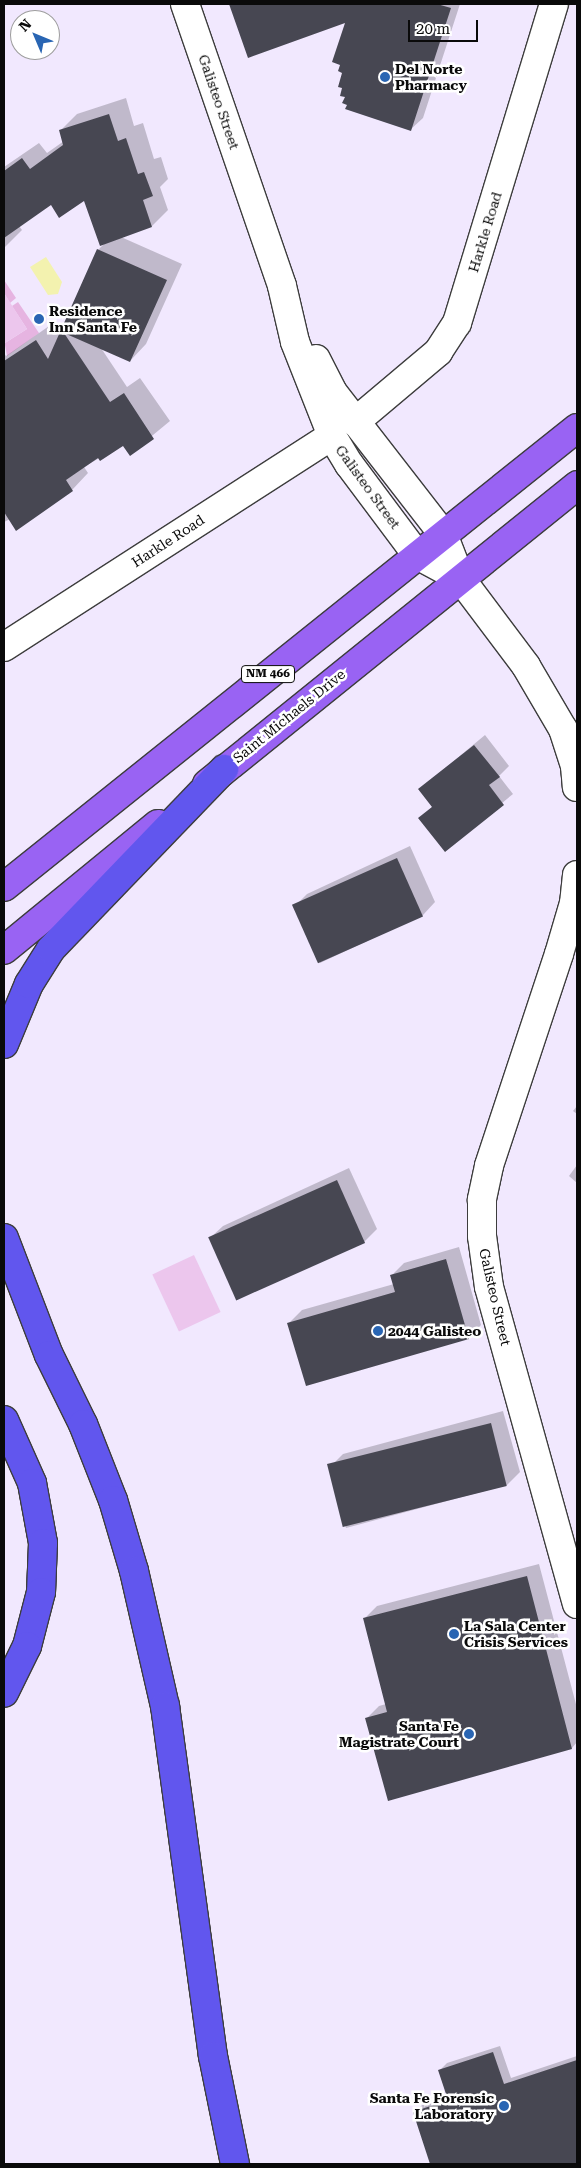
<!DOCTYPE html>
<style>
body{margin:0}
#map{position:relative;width:581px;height:2168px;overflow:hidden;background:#f1e8fe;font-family:"Roboto Serif",serif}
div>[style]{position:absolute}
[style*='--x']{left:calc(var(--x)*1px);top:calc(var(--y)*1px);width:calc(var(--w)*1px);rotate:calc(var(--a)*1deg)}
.green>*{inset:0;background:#e6b4e1}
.pitch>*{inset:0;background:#ecc6ed;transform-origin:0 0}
.water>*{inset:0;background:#f3f2af}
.shadow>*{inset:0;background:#0003}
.building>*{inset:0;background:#474752;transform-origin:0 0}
.roads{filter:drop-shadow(1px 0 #3d3d3d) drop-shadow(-1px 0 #3d3d3d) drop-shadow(0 1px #3d3d3d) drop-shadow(0 -1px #3d3d3d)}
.minor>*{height:28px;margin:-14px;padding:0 14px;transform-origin:14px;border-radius:14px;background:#fff}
.major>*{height:28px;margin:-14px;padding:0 14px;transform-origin:14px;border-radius:14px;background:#9963f3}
.highway>*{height:28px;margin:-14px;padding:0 14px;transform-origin:14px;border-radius:14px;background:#6156ee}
.dots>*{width:14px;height:14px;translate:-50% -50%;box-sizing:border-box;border:2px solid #fff;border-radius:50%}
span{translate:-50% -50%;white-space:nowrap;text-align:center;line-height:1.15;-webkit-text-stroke:5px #fff;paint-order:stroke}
.shield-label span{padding:1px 4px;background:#fff;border:1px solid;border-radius:4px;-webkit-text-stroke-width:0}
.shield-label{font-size:12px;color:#0a0a0a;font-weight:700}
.poi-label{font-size:14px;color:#0a0a0a;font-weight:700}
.left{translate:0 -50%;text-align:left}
.right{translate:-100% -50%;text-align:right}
.street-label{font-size:14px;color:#0a0a0a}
.frame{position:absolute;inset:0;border:5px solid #0a0a0a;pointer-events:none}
.north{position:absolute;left:10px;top:10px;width:50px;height:50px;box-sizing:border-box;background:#fff;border:1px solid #9d9d9d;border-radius:50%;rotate:315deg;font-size:14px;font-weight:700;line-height:20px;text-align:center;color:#0a0a0a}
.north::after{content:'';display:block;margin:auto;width:18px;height:22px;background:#2965b3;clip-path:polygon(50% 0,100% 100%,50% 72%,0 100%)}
.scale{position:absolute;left:408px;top:20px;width:70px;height:22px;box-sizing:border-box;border:2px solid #0a0a0a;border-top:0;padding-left:6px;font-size:15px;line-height:18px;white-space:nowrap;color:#0a0a0a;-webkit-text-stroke:4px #fff;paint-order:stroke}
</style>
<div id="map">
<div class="green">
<i style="clip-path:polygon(4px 280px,16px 298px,10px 303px,4px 293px)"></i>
<i style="clip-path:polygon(18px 302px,39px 333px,7px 356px,4px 340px,5px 343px,27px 329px,12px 306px)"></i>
</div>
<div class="pitch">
<i style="clip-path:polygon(4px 293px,27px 329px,5px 343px,4px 340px)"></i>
<i style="left:194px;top:1255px;width:63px;height:46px;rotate:65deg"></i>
</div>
<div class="water">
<i style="clip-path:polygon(46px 257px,62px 282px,58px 294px,48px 295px,30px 267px)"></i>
</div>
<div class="shadow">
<i style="clip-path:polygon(230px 4px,460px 4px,423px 118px,410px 130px,348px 104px,344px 72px,347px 21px,249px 56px)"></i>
<i style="clip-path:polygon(126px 98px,134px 126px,143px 123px,154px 159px,161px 157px,168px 179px,160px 187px,168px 210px,152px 226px,121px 237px,182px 264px,146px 344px,130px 361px,101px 348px,127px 387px,140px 378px,170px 421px,130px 454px,123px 444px,84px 467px,88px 473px,72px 490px,4px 522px,4px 353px,6px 356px,52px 324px,60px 336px,98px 250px,106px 242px,85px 199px,51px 203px,19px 226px,22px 230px,4px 248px,4px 167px,39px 143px,47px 153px,64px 141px,60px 131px,77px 114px)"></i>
<i style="clip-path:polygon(485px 735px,509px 766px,499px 776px,513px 794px,445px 850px,420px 818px,433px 806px,420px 789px)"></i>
<i style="clip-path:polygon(410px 846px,435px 902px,423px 915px,320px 963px,294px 907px,307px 894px)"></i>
<i style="clip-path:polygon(577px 1106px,577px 1114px,573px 1111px)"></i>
<i style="clip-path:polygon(577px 1165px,577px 1183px,569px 1176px)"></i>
<i style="clip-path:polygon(349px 1168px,377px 1229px,364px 1242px,210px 1238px,223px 1226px)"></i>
<i style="clip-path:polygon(459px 1247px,481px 1325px,468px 1338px,289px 1323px,302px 1310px,394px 1284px,391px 1276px,404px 1263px)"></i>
<i style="clip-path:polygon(503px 1411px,520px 1472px,507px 1485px,346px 1528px,330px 1467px,343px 1454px)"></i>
<i style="clip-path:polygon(539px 1564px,577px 1708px,577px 1742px,572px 1748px,366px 1719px,379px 1706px,386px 1704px,365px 1618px,377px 1606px)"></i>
<i style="clip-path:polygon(500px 2046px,511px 2078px,577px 2056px,577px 2164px,431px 2164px,415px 2112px,422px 2105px,448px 2096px,440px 2070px,447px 2063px)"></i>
</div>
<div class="building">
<i style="clip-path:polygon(229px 4px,437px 4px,451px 8px,411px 131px,345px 109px,347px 105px,342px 103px,345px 97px,340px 96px,342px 88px,338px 87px,342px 73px,338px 71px,340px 65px,332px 62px,345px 23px,248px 58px)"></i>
<i style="clip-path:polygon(109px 114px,118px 141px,126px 138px,138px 174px,144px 172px,153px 196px,143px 200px,152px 227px,100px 246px,84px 201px,59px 218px,51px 205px,4px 238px,4px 171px,22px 158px,30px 169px,63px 145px,59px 130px)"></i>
<i style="clip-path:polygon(97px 249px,167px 280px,130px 362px,64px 333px,110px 402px,124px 393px,154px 439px,130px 456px,123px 446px,100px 461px,98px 458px,66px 480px,73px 491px,16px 531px,4px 512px,4px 361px,36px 340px,48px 359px)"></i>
<i style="clip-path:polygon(474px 745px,500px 777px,489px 785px,504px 805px,445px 852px,418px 818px,432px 807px,418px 789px)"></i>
<i style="left:397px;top:858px;width:64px;height:115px;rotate:66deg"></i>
<i style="left:337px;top:1180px;width:69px;height:141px;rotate:66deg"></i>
<i style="clip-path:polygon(446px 1259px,469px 1339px,306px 1386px,287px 1323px,395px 1292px,390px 1275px)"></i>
<i style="left:491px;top:1423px;width:65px;height:169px;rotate:76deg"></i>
<i style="clip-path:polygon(527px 1576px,572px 1749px,388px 1801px,365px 1718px,387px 1712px,363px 1618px)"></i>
<i style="clip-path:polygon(493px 2052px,504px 2084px,577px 2060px,577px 2164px,430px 2164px,413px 2112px,448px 2100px,438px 2070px)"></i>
</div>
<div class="roads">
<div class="minor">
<i style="--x:185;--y:4;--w:298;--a:71"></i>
<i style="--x:282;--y:286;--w:57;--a:76.9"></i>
<i style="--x:295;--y:342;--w:101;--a:68.5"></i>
<i style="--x:332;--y:436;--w:33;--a:59"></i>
<i style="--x:349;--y:464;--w:114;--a:53.2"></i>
<i style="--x:417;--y:555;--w:49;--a:28.1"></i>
<i style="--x:316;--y:359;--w:36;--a:63"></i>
<i style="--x:332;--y:391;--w:181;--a:52.2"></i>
<i style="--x:443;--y:534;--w:47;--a:68.9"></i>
<i style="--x:460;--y:578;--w:110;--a:53.1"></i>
<i style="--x:526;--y:666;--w:73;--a:59.6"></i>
<i style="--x:563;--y:729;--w:39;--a:72"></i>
<i style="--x:575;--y:766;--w:21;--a:85"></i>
<i style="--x:355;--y:422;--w:109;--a:-40.1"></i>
<i style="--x:438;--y:352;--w:35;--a:-57"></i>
<i style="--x:457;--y:323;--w:333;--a:-73.1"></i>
<i style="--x:4;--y:647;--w:390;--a:-32.8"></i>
<i style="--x:577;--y:875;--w:28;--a:96"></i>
<i style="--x:574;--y:903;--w:53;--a:106.4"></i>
<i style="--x:559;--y:954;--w:223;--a:108.3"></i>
<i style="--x:489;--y:1166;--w:35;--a:102"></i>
<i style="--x:482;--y:1200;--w:36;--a:90"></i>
<i style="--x:482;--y:1236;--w:51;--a:82.2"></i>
<i style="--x:489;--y:1287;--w:329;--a:74.5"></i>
</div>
<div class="major">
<i style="--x:207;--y:784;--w:476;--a:-38.9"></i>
<i style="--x:4;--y:887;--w:734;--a:-38.7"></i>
<i style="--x:4;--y:950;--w:199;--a:-39.3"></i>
</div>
<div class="highway">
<i style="--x:4;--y:1044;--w:65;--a:-67.4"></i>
<i style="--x:29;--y:984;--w:41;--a:-57.8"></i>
<i style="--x:51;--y:949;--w:250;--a:-46.1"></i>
<i style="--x:4;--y:1238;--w:125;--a:69"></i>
<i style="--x:49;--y:1355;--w:77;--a:63.8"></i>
<i style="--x:83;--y:1424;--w:82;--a:68.5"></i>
<i style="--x:113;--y:1500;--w:74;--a:73.5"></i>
<i style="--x:134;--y:1571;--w:139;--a:77.1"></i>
<i style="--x:165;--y:1706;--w:353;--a:82.2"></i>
<i style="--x:213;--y:2056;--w:110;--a:78.5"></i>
<i style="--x:4;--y:1420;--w:69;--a:66"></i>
<i style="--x:32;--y:1483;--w:61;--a:79.6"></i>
<i style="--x:43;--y:1543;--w:49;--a:92.3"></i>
<i style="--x:41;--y:1592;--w:56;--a:104.5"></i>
<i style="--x:27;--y:1646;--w:52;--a:116.1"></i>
</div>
</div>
<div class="dots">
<i style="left:385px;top:77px;background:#2965b3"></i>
<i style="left:39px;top:319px;background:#2965b3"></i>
<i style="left:378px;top:1331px;background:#2965b3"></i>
<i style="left:454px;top:1634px;background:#2965b3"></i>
<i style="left:469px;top:1734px;background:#2965b3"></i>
<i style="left:504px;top:2106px;background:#2965b3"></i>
</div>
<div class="shield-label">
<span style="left:268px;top:674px">NM 466</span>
</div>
<div class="poi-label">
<span class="left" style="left:395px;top:77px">Del Norte<br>Pharmacy</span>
<span class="left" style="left:49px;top:319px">Residence<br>Inn Santa Fe</span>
<span class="left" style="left:388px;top:1331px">2044 Galisteo</span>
<span class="left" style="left:464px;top:1634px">La Sala Center<br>Crisis Services</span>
<span class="right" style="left:459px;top:1734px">Santa Fe<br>Magistrate Court</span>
<span class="right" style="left:494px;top:2106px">Santa Fe Forensic<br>Laboratory</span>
</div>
<div class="street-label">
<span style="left:219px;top:102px;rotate:71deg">Galisteo Street</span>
<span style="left:485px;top:232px;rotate:-73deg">Harkle Road</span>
<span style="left:368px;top:487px;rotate:54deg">Galisteo Street</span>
<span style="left:168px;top:541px;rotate:-33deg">Harkle Road</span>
<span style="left:289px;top:716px;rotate:-39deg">Saint Michaels Drive</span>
<span style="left:495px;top:1297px;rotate:77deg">Galisteo Street</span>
</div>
<div class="frame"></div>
<div class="north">N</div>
<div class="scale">20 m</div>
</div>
